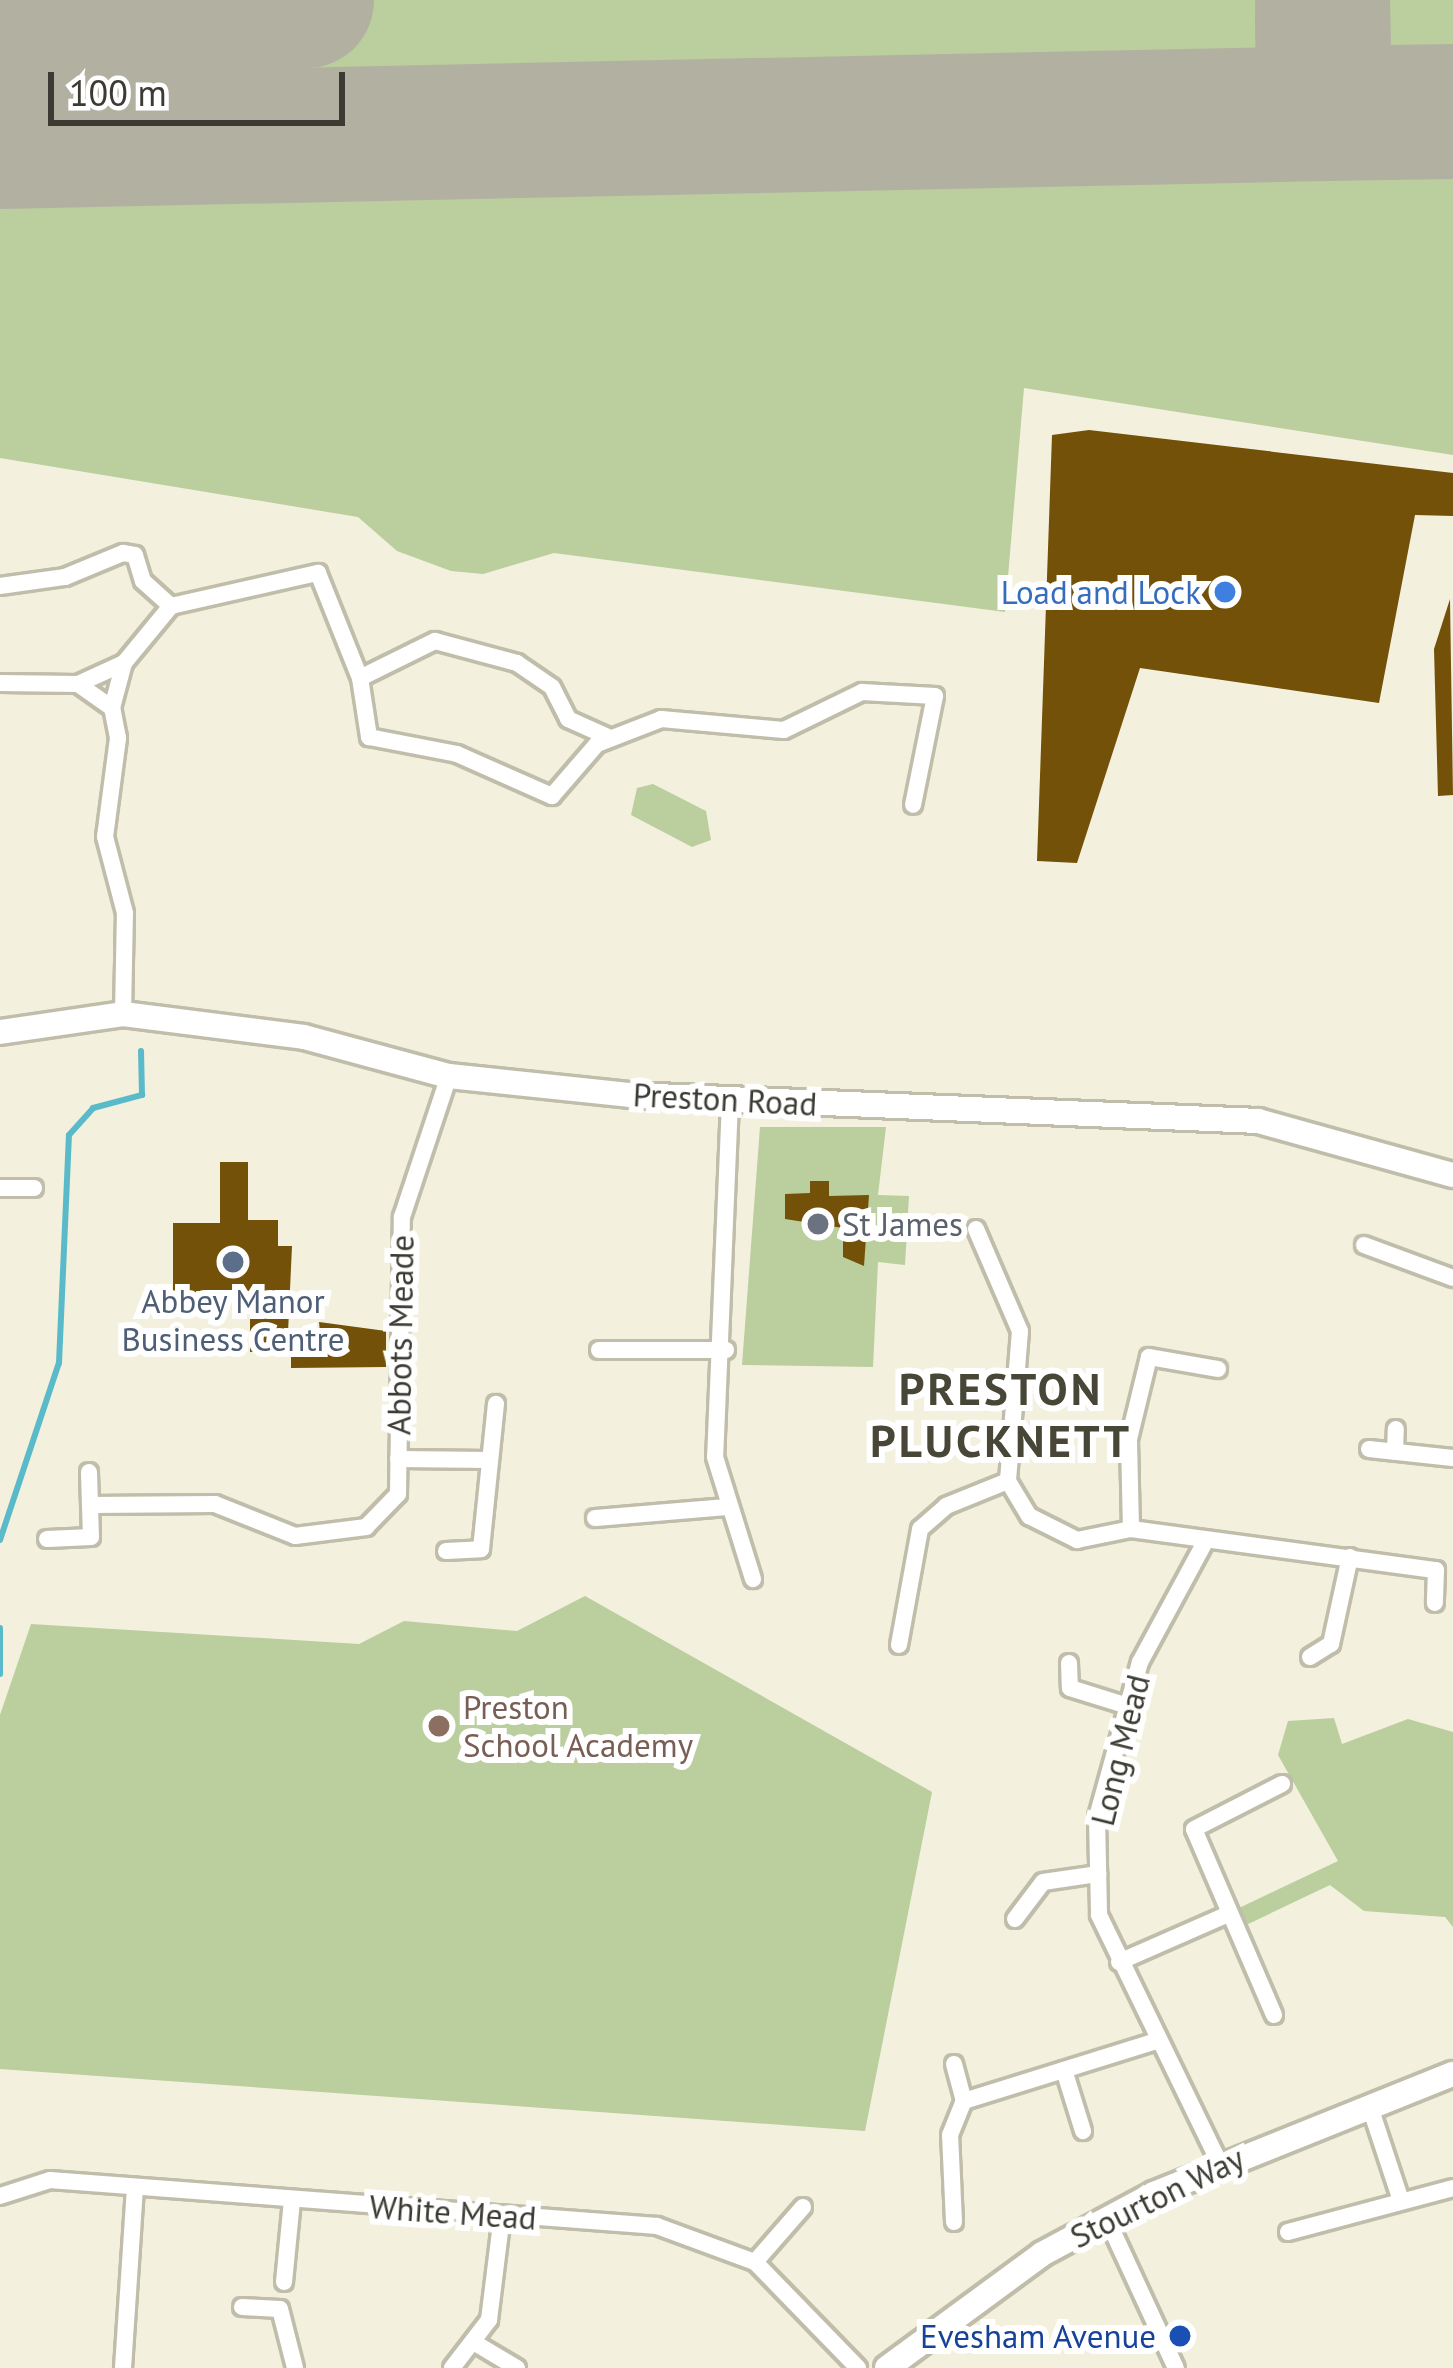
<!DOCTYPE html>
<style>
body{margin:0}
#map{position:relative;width:1453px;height:2368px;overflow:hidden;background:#f3f0dd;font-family:"PT Sans",sans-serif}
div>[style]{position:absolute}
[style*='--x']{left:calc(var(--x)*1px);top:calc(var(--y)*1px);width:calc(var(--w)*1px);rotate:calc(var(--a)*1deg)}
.green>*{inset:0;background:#bace9e}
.stream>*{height:6px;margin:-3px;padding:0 3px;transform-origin:3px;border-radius:3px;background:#5bbaca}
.runway>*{height:135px;margin:-67.5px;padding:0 67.5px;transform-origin:67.5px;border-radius:67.5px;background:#b2b0a1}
.building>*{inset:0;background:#735108}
.roads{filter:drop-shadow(3px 0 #c0bdaa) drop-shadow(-3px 0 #c0bdaa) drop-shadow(0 3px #c0bdaa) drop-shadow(0 -3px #c0bdaa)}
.street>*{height:16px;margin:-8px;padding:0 8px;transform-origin:8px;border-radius:8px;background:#fff}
.secondary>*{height:24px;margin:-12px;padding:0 12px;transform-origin:12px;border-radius:12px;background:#fff}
.dots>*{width:33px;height:33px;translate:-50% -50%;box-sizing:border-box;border:6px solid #fff;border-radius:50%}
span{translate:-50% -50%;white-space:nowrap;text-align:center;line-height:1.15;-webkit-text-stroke:12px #fff;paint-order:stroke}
.shop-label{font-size:33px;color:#366cbe}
.right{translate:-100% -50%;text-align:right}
.street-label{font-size:33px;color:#3c3b33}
.worship-label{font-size:33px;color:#5b616d}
.left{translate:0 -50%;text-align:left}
.service-label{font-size:33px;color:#4e5e75}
.education-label{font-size:33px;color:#785e54}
.transit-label{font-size:33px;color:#164399}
.district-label{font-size:45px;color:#484636;font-weight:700;letter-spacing:3px}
.scale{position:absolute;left:48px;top:72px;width:297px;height:54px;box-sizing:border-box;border:6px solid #3c3b33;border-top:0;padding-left:15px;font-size:36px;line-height:42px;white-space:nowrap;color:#3c3b33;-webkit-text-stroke:9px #fff;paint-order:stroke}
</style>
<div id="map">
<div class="green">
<i style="clip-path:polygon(0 0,1453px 0,1453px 455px,1024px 388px,1005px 612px,554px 553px,483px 574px,451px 571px,397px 551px,358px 517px,0 458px)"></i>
<i style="clip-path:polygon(653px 784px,706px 811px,711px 840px,692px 847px,631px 815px,637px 788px)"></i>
<i style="clip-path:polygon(760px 1127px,886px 1127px,878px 1195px,909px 1196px,905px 1265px,878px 1262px,873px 1367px,742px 1365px)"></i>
<i style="clip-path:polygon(585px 1596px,932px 1792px,865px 2131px,0 2069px,0 1715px,31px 1624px,359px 1644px,404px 1621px,517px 1631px)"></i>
<i style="clip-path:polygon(1334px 1718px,1342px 1744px,1408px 1719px,1453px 1732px,1453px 1927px,1445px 1917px,1364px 1911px,1330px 1885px,1244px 1926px,1237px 1909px,1338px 1861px,1278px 1755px,1288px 1721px)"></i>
</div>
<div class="stream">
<i style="--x:0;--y:1540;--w:187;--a:-71.6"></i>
<i style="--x:59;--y:1363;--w:228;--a:-87.5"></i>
<i style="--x:69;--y:1135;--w:36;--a:-48"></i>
<i style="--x:93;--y:1108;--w:51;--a:-14.9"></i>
<i style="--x:142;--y:1095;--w:44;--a:-91.3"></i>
<i style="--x:0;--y:1628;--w:46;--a:90"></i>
</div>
<div class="runway">
<i style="--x:0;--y:7;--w:306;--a:-1.3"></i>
<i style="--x:1322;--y:21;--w:92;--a:88.8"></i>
<i style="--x:1324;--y:113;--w:129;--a:-0.9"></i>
<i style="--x:0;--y:141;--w:1324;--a:-1.21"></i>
<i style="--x:1324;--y:113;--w:113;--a:-91"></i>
</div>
<div class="building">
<i style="clip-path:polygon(1089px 430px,1453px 473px,1453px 516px,1415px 515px,1379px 703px,1140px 668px,1077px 863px,1037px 861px,1052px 435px)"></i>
<i style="clip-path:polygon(1450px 599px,1453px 795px,1438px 796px,1434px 649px)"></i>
<i style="clip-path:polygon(220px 1162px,248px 1162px,248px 1220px,278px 1220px,278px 1246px,292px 1246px,288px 1333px,320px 1333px,319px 1322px,386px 1331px,386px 1367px,291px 1368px,291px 1351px,250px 1352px,250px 1291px,196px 1291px,196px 1306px,173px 1306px,173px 1223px,220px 1223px)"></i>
<i style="clip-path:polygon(810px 1181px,829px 1181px,829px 1196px,869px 1195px,864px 1266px,843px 1257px,843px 1228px,785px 1219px,785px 1194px,810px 1193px)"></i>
</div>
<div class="roads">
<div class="street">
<i style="--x:0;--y:586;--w:66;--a:-7.9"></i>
<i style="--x:65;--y:577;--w:63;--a:-22.5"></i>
<i style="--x:123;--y:553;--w:12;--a:9"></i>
<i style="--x:135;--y:555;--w:27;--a:73"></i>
<i style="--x:143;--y:581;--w:38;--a:42"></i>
<i style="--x:360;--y:678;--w:84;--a:-26.3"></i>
<i style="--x:435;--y:641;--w:85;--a:15"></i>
<i style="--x:517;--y:663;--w:42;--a:34.4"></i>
<i style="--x:552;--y:687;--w:36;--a:63"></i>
<i style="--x:568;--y:719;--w:44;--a:24.2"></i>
<i style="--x:0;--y:683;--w:78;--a:0.7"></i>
<i style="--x:78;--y:684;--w:42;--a:35.2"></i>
<i style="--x:78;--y:684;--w:51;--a:-24.5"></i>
<i style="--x:123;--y:1014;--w:101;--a:-88.9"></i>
<i style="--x:125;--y:913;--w:79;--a:-104.7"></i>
<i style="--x:105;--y:837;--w:100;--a:-82.5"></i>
<i style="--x:118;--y:738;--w:31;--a:-101"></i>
<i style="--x:112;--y:708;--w:47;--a:-75.1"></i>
<i style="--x:124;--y:663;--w:74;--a:-50.5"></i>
<i style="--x:171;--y:606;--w:151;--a:-12.7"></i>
<i style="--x:318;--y:573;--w:113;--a:68.2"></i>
<i style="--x:360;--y:678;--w:60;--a:81.3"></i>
<i style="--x:369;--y:737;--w:90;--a:10.9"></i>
<i style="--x:457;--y:754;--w:104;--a:23.9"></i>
<i style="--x:552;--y:796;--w:69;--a:-49.1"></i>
<i style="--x:597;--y:744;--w:69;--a:-21.3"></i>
<i style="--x:661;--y:719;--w:123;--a:5.1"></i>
<i style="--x:784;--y:730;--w:87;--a:-26"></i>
<i style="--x:862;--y:692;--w:73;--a:3.1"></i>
<i style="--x:935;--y:696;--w:111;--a:101.4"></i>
<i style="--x:730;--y:1102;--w:355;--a:92.4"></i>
<i style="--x:715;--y:1457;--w:128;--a:72.7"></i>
<i style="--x:0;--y:1188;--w:34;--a:0"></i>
<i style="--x:976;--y:1229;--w:111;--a:66.7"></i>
<i style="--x:1020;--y:1331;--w:150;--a:94.6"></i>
<i style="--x:1364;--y:1245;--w:95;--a:20.3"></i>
<i style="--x:599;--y:1350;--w:127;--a:0"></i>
<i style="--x:1369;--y:1449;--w:84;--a:6.1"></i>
<i style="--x:1395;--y:1452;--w:23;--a:-88"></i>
<i style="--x:398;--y:1459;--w:92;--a:0.6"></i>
<i style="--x:90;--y:1505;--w:125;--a:-0.5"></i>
<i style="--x:215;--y:1504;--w:86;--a:21.8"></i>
<i style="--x:295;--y:1536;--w:72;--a:-7.2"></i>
<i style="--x:366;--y:1527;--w:46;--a:-45.9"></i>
<i style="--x:398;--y:1494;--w:277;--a:-89.2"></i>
<i style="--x:402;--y:1217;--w:149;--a:-71.6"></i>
<i style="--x:595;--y:1518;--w:130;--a:-4.8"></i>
<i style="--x:1131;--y:1529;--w:90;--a:-91.3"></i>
<i style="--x:1129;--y:1439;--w:84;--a:-76.3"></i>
<i style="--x:1149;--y:1357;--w:70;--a:9.9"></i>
<i style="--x:47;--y:1539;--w:44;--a:-2.6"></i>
<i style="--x:91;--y:1537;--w:65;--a:-91.8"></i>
<i style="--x:1205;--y:1542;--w:136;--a:118.4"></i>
<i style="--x:1140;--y:1662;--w:161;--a:105.5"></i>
<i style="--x:1097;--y:1817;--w:98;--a:88.8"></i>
<i style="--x:1099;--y:1915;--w:275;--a:64.1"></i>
<i style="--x:446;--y:1551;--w:35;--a:-3"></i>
<i style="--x:481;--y:1549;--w:146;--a:-84.1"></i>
<i style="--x:899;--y:1645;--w:118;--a:-79.7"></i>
<i style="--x:920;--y:1529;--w:35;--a:-41"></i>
<i style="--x:946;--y:1506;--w:67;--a:-22"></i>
<i style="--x:1008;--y:1481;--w:41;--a:59"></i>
<i style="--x:1029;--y:1516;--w:54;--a:26.6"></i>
<i style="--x:1077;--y:1540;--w:55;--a:-11.5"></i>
<i style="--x:1131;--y:1529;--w:308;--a:7.7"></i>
<i style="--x:1436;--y:1570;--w:33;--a:92"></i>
<i style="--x:1310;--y:1657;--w:25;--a:-32"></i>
<i style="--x:1331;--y:1644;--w:89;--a:-77.7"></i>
<i style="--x:1069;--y:1663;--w:25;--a:88"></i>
<i style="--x:1070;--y:1688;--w:61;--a:17.2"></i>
<i style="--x:1015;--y:1919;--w:46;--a:-52.9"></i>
<i style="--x:1043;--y:1882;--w:56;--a:-8.3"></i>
<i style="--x:1119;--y:1962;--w:117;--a:-23.7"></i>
<i style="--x:1274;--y:2015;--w:202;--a:-113.3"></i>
<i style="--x:1194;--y:1829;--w:99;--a:-27.1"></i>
<i style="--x:954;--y:2064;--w:38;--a:75"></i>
<i style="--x:1064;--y:2070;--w:64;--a:72.7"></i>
<i style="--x:1369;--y:2104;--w:102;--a:71.7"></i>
<i style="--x:0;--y:2196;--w:52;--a:-17.7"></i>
<i style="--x:50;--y:2180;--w:609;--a:4.33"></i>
<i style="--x:657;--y:2226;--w:104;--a:20.2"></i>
<i style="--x:755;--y:2262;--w:148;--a:45.8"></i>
<i style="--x:1107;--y:2219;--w:164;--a:65.2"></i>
<i style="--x:954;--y:2222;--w:87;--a:-92.6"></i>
<i style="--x:950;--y:2135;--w:37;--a:-68"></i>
<i style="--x:964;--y:2101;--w:199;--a:-17.3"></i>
<i style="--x:1288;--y:2232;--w:171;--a:-14.9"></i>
<i style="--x:755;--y:2262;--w:73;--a:-48.9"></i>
<i style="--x:284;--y:2282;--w:82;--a:-84.4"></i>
<i style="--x:242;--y:2307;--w:38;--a:3"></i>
<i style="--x:280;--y:2309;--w:61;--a:75.7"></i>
<i style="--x:475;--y:2343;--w:49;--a:30.8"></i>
<i style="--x:123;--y:2368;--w:179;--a:-86.2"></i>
<i style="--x:452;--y:2368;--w:61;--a:-52.4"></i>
<i style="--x:489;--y:2320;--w:106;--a:-82.9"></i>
</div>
<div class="secondary">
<i style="--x:0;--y:1032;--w:124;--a:-8.3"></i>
<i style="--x:123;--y:1014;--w:182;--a:7.2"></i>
<i style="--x:304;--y:1037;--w:150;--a:15.1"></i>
<i style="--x:449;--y:1076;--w:183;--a:6"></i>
<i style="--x:631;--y:1095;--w:628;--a:2.37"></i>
<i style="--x:1258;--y:1121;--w:202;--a:15.5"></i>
<i style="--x:887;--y:2368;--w:192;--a:-36.3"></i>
<i style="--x:1042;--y:2254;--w:127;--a:-28.2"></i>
<i style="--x:1154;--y:2194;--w:322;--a:-21.9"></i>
</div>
</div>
<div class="dots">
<i style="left:1225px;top:592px;background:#3f7fe0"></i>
<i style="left:818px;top:1224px;background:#6b7280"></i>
<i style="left:233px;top:1262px;background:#5c6f8a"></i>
<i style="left:439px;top:1726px;background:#8d6e63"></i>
<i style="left:1180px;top:2336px;background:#1a4fb4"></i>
</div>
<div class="shop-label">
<span class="right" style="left:1201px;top:592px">Load and Lock</span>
</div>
<div class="street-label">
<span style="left:725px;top:1099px;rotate:3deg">Preston Road</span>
<span style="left:400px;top:1335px;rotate:-89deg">Abbots Meade</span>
<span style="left:1120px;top:1750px;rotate:-76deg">Long Mead</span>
<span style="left:1157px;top:2197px;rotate:-26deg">Stourton Way</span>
<span style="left:453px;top:2212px;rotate:4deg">White Mead</span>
</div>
<div class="worship-label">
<span class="left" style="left:842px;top:1224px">St James</span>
</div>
<div class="service-label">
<span style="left:233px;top:1320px">Abbey Manor<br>Business Centre</span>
</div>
<div class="education-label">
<span class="left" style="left:463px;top:1726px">Preston<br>School Academy</span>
</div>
<div class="transit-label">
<span class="right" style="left:1156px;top:2336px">Evesham Avenue</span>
</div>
<div class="district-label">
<span style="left:1001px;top:1415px">PRESTON<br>PLUCKNETT</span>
</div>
<div class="scale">100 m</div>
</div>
